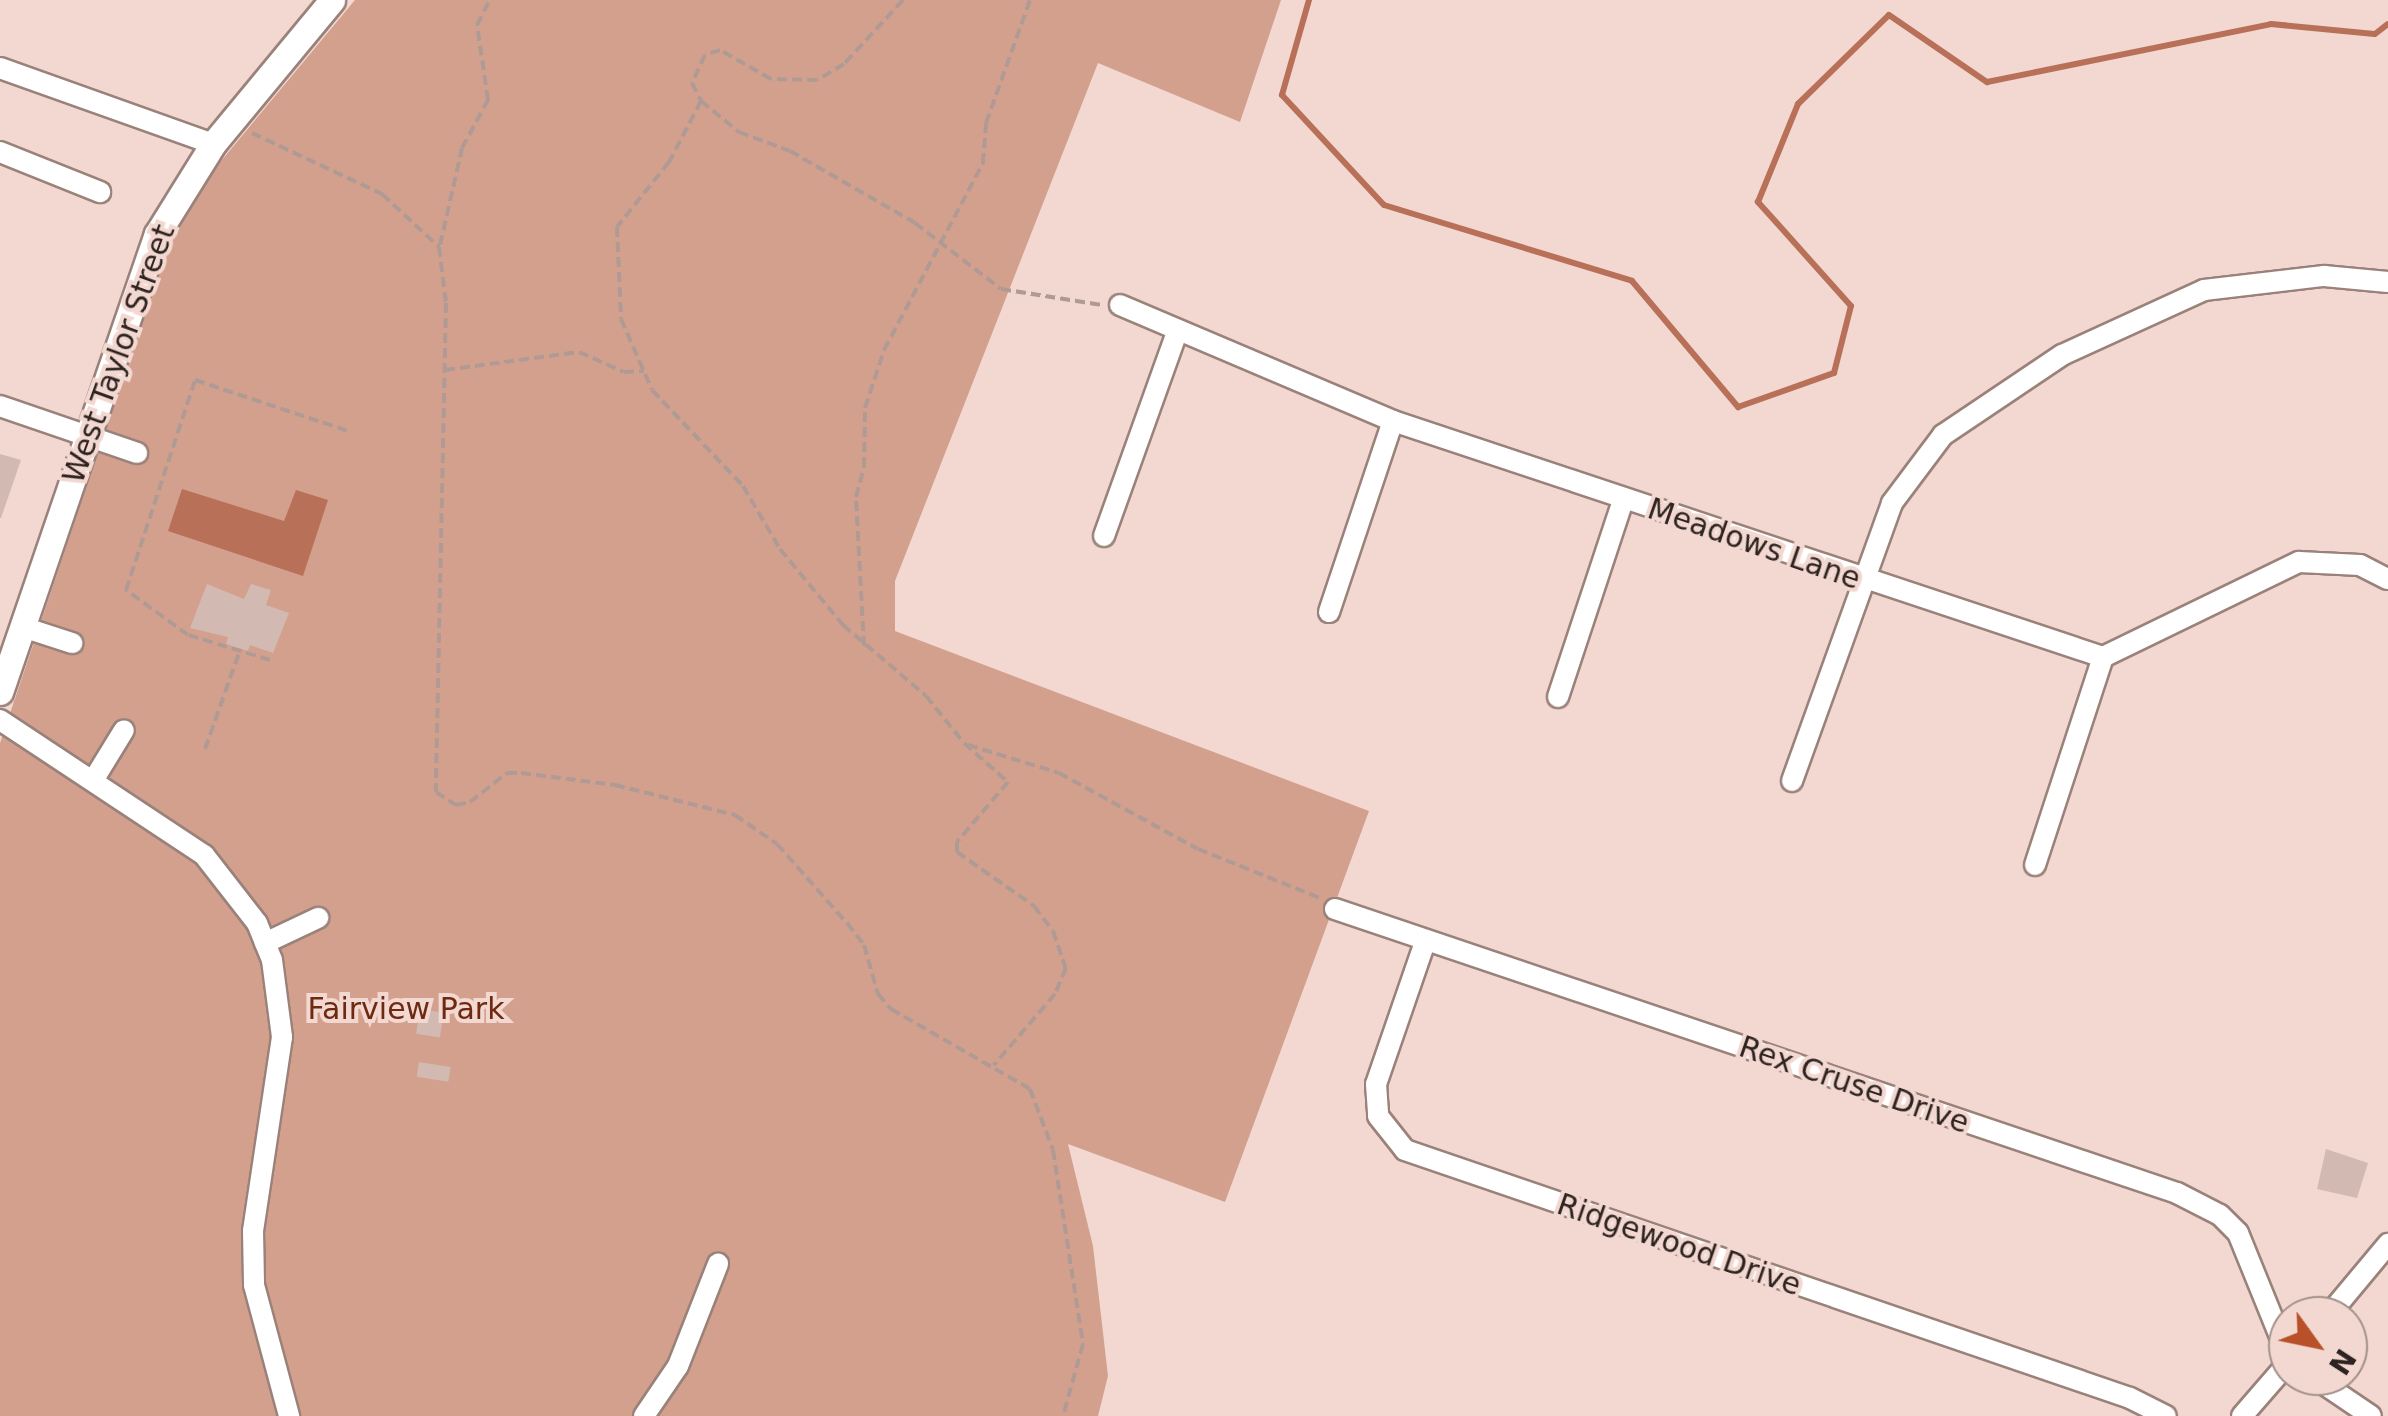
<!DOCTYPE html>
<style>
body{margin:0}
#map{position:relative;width:2388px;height:1416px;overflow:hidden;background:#f2d8d0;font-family:"DejaVu Sans",sans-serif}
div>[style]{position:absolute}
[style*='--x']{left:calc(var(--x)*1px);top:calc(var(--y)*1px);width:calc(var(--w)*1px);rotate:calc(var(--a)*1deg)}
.green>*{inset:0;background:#d4a08e}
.water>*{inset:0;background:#b87058}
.stream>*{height:6px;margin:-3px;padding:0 3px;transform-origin:3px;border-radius:3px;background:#b87058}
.building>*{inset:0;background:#d2b9b1;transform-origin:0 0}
.path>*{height:4px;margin-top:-2px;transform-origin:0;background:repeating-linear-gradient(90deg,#af9a94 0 10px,transparent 0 15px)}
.roads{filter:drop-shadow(2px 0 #9a827a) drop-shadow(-2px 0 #9a827a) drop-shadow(0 2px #9a827a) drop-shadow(0 -2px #9a827a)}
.minor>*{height:20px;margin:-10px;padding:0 10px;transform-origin:10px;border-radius:10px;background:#fff}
.major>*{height:25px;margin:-12.5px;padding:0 12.5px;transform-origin:12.5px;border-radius:12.5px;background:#fff}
span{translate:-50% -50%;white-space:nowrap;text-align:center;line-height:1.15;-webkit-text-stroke:8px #f2d8d0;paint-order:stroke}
.street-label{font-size:30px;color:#2d2320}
.park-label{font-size:30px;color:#6d2a10}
.north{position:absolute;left:2268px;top:1296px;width:100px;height:100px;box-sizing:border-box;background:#f2d8d0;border:2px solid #a3908a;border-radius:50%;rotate:123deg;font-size:28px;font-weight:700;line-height:40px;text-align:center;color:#2d2320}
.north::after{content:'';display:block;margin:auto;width:35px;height:45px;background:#b8512a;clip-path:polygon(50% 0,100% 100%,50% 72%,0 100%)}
</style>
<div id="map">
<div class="green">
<i style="clip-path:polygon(355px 0,1281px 0,1240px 122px,1098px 63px,895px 581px,895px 631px,1369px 811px,1225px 1202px,1068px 1144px,1093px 1246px,1108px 1376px,1098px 1416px,0 1416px,0 743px,165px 254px,206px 179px)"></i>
</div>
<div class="water">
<i style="clip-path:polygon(182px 489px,284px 521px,296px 490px,328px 500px,303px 576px,168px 531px)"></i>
</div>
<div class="stream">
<i style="--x:1309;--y:0;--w:99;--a:105.9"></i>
<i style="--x:1282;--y:95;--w:150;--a:47.2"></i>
<i style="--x:1384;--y:205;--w:259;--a:17"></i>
<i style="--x:1632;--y:281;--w:165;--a:49.9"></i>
<i style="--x:1738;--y:407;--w:102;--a:-19.5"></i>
<i style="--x:1834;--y:373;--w:69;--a:-75.8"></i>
<i style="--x:1851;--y:306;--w:140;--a:-131.8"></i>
<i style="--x:1758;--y:202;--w:106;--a:-67.8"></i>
<i style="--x:1798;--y:104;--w:127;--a:-44.4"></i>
<i style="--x:1889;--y:15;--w:119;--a:34.4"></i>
<i style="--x:1987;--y:82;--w:290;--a:-11.5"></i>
<i style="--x:2271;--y:24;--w:104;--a:5.5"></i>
<i style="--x:2375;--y:34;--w:16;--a:-38"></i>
</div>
<div class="building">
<i style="clip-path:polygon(0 454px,21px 460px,1px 518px,0 518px)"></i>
<i style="clip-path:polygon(207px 584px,244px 599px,251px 584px,271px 590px,266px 605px,289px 613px,273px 653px,250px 645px,248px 651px,226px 644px,228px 637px,190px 628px)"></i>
<i style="left:420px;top:1009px;width:24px;height:25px;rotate:9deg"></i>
<i style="left:419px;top:1062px;width:32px;height:15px;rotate:9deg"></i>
<i style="clip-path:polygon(2326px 1149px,2368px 1163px,2357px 1198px,2317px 1189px)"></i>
</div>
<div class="path">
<i style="--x:903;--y:0;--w:87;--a:132.7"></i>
<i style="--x:844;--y:64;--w:31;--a:149"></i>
<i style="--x:817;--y:80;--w:46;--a:-178.8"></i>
<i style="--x:771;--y:79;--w:59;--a:-150.4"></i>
<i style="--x:720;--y:50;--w:16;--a:162"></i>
<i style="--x:705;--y:55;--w:31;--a:115"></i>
<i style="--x:692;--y:83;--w:20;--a:63"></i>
<i style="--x:701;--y:101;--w:69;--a:117.7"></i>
<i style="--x:669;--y:162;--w:83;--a:128.7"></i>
<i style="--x:617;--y:227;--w:92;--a:87.5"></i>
<i style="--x:621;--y:319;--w:77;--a:66.4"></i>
<i style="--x:652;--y:390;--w:132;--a:46.5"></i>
<i style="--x:743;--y:486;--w:73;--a:59.6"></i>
<i style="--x:780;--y:549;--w:99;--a:50.3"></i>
<i style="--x:843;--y:625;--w:109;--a:40.5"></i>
<i style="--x:926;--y:696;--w:60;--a:51"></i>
<i style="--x:964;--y:743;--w:59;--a:41.6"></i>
<i style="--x:1008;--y:782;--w:79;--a:130.4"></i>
<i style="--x:957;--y:842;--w:10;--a:90"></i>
<i style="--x:957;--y:852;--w:94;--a:35"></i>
<i style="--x:1034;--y:906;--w:31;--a:53"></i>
<i style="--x:1053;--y:931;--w:39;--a:71"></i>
<i style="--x:1066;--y:968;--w:28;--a:113"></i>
<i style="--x:1055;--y:994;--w:94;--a:130.7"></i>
<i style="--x:701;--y:101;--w:49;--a:39.2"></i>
<i style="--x:739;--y:132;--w:54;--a:20.4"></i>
<i style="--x:790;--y:151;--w:144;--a:29.9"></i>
<i style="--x:915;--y:223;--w:108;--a:37.5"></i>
<i style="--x:1001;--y:289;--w:102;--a:9"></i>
<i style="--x:252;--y:133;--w:144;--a:25.1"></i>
<i style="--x:382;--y:194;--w:78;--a:42.9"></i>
<i style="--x:439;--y:247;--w:56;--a:82.9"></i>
<i style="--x:446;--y:303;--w:489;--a:91.2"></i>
<i style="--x:436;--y:792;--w:24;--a:33"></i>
<i style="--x:456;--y:805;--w:14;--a:-12"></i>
<i style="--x:470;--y:802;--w:47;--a:-38.1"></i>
<i style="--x:507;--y:773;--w:14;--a:0"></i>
<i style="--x:521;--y:773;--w:95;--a:7.3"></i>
<i style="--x:615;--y:785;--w:124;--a:14"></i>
<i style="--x:735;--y:815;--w:51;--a:34.6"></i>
<i style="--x:777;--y:844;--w:106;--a:48.5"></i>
<i style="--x:847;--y:923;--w:28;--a:52"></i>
<i style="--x:864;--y:945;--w:51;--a:74.1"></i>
<i style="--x:878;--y:994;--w:20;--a:49"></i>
<i style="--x:891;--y:1009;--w:160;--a:29.9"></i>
<i style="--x:1030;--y:1089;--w:65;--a:69.3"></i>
<i style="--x:1053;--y:1150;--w:196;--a:81.2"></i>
<i style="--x:1083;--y:1344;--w:75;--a:105.5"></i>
<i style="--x:440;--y:245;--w:99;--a:-77.2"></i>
<i style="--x:462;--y:148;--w:55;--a:-61.6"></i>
<i style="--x:488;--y:100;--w:76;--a:-98.3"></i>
<i style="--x:477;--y:25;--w:28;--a:-63"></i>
<i style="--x:445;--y:370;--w:135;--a:-7.7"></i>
<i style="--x:579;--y:352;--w:49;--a:24"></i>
<i style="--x:624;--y:372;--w:20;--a:-3"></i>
<i style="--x:864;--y:646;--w:149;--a:-93.1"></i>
<i style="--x:856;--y:497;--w:31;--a:-75"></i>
<i style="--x:864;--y:467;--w:59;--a:-89"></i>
<i style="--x:865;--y:408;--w:61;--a:-71.9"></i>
<i style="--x:884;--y:350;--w:212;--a:-62.1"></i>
<i style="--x:983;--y:163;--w:40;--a:-85.7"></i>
<i style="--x:986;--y:123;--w:131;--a:-70.3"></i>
<i style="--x:270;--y:660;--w:86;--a:-163"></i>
<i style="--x:188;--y:635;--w:77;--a:-144"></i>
<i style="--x:126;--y:590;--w:221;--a:-71.8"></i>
<i style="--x:195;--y:380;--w:161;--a:18.4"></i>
<i style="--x:968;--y:745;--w:95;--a:17.1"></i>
<i style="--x:1059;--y:773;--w:158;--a:28.7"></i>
<i style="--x:1198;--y:849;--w:131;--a:21.9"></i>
<i style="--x:205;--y:749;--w:105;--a:-70.5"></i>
</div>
<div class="roads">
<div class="minor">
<i style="--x:0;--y:68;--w:226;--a:19.6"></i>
<i style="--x:0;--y:152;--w:108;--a:21.8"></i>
<i style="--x:1120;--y:305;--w:297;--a:23"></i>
<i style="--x:1393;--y:421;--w:748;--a:18.39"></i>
<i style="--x:2103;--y:657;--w:218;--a:-25.9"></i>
<i style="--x:2299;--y:562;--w:61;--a:2.8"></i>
<i style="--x:2360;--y:565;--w:31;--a:27"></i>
<i style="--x:0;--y:406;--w:145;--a:18.9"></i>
<i style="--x:1104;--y:536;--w:217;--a:-70.3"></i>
<i style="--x:1329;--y:612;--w:201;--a:-71.5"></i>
<i style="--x:23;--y:627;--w:52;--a:18.1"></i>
<i style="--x:1558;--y:697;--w:207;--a:-71.7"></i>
<i style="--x:0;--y:720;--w:245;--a:33.5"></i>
<i style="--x:204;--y:855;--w:86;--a:52.1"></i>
<i style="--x:257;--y:923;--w:40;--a:68"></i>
<i style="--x:272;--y:960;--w:78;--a:82.6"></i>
<i style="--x:282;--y:1037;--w:196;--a:98.5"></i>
<i style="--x:253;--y:1231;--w:54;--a:88.9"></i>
<i style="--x:254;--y:1285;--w:136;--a:75"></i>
<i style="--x:94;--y:779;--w:57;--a:-58.5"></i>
<i style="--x:1792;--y:781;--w:295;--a:-70.2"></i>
<i style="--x:1892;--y:503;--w:85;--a:-53.1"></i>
<i style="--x:1943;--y:435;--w:143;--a:-33.9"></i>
<i style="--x:2062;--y:355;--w:156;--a:-24.6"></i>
<i style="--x:2204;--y:290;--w:121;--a:-6.7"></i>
<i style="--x:2324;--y:276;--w:64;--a:5.4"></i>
<i style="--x:2035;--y:865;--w:219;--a:-71.9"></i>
<i style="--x:1335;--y:909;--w:889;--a:18.64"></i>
<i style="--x:2177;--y:1193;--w:48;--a:27.1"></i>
<i style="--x:2220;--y:1215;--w:25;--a:45"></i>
<i style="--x:2238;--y:1233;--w:133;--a:67.9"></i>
<i style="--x:1425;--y:942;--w:150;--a:109"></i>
<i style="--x:1376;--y:1084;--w:32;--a:86"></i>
<i style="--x:1378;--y:1116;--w:43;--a:51.5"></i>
<i style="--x:1405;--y:1150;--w:766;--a:18.88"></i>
<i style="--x:2130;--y:1398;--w:40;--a:26.6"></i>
<i style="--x:265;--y:943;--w:59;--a:-25.3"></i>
<i style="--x:2328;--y:1316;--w:94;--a:-50.2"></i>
<i style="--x:2312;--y:1376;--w:71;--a:34.1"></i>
<i style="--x:644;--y:1416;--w:60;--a:-55.8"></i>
<i style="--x:678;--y:1366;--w:110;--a:-68.6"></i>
<i style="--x:2242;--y:1416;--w:70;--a:-49"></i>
</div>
<div class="major">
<i style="--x:0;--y:692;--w:484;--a:-71.1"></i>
<i style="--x:157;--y:234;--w:106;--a:-58.1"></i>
<i style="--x:213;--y:144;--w:187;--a:-50.4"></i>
</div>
</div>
<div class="street-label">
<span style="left:119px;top:354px;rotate:-70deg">West Taylor Street</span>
<span style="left:1754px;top:544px;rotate:19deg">Meadows Lane</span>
<span style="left:1854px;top:1085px;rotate:19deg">Rex Cruse Drive</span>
<span style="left:1679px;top:1245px;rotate:19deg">Ridgewood Drive</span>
</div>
<div class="park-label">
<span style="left:406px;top:1009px">Fairview Park</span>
</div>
<div class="north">N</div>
</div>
